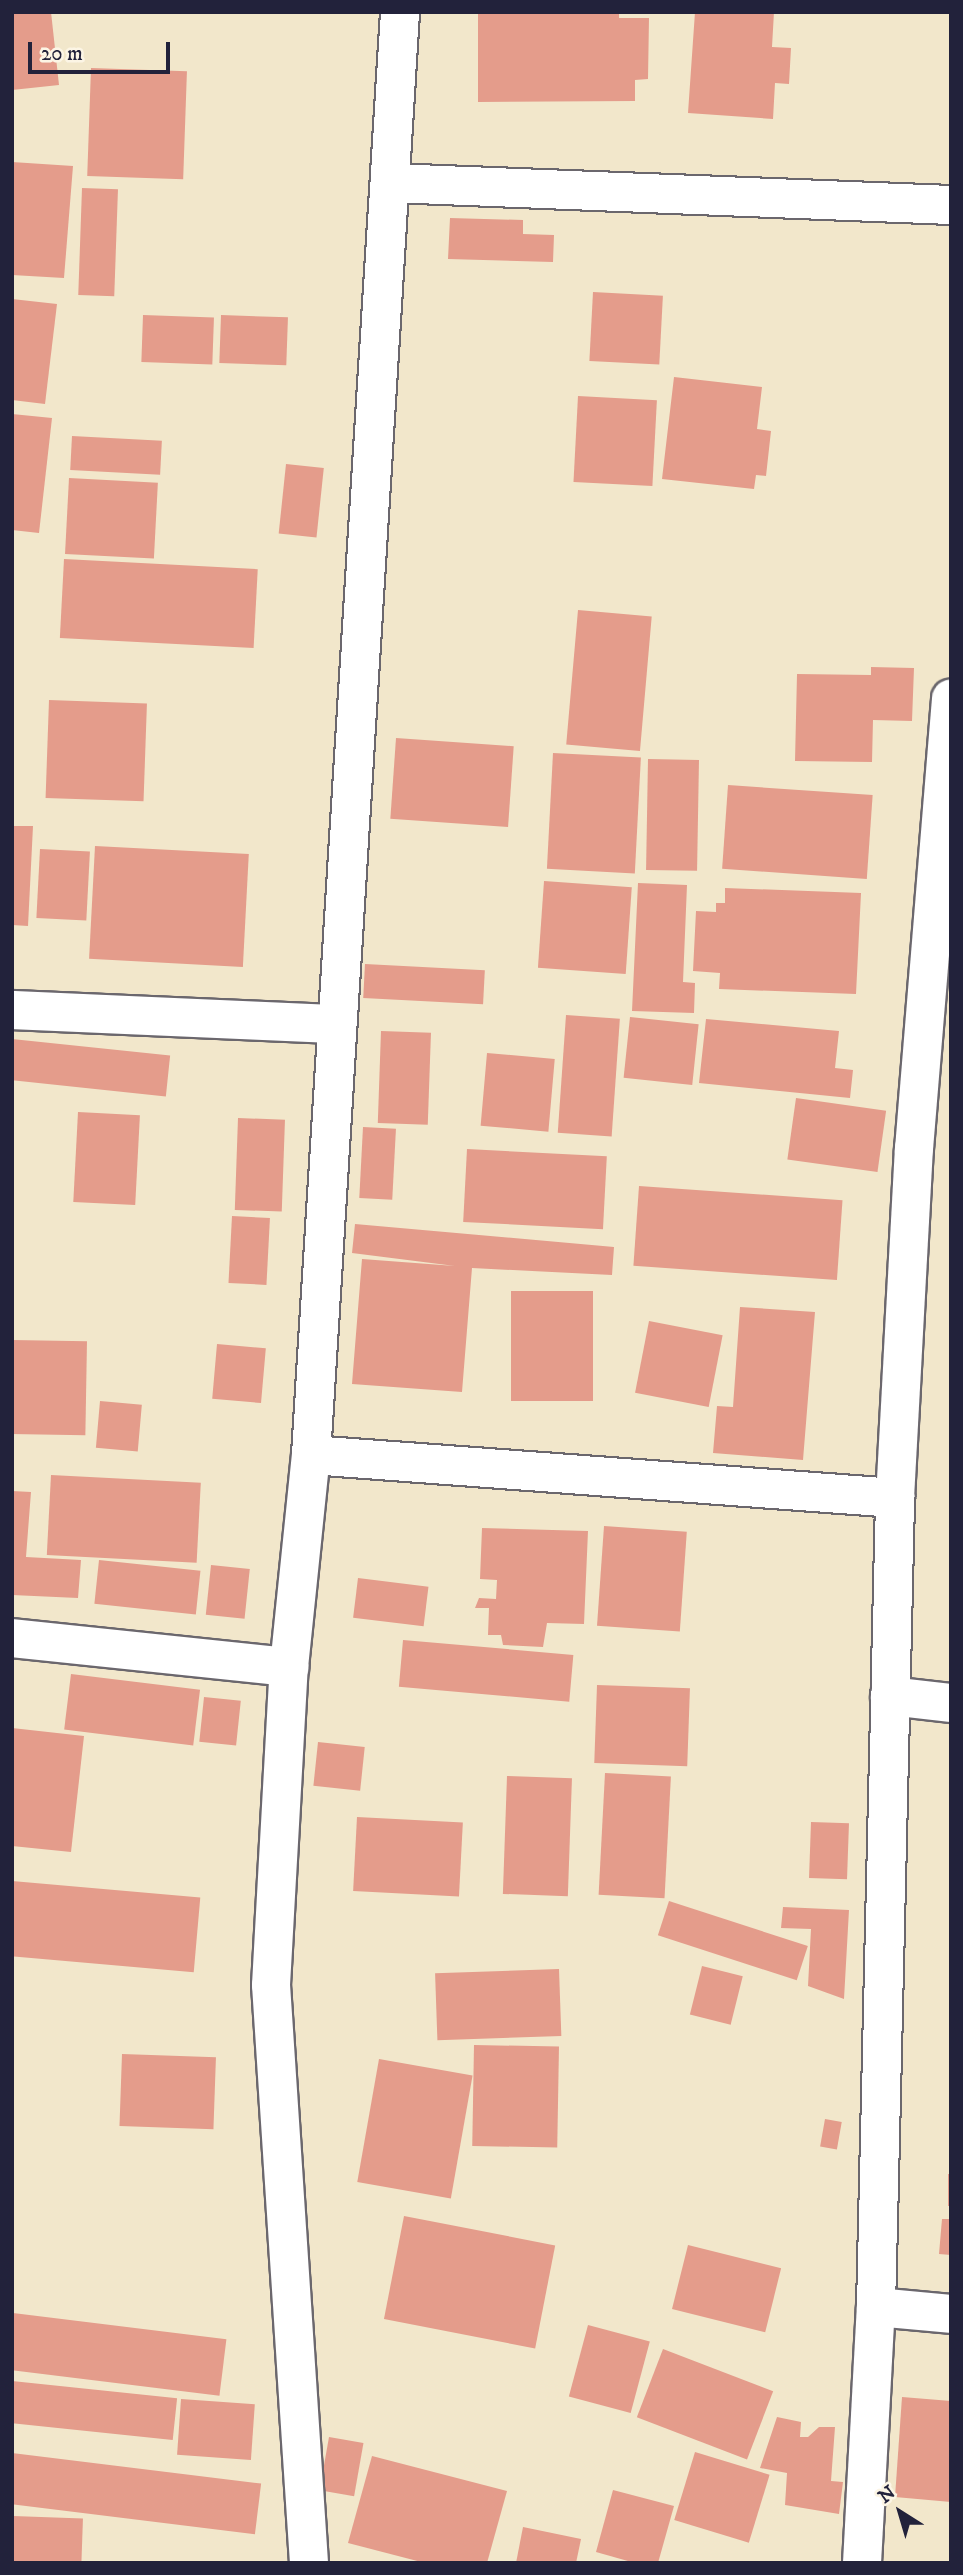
<!DOCTYPE html>
<style>
body{margin:0}
#map{position:relative;width:963px;height:2575px;overflow:hidden;background:#f2e7cb;font-family:"IM FELL DW Pica",serif}
div>[style]{position:absolute}
[style*='--x']{left:calc(var(--x)*1px);top:calc(var(--y)*1px);width:calc(var(--w)*1px);rotate:calc(var(--a)*1deg)}
.building>*{inset:0;background:#e49c8b;transform-origin:0 0}
.roads{filter:drop-shadow(2px 0 #6b676d) drop-shadow(-2px 0 #6b676d) drop-shadow(0 2px #6b676d) drop-shadow(0 -2px #6b676d)}
.minor>*{height:38px;margin:-19px;padding:0 19px;transform-origin:19px;border-radius:19px;background:#fff}
span{translate:-50% -50%;white-space:nowrap;text-align:center;line-height:1.15;-webkit-text-stroke:5px #fcf5e5;paint-order:stroke}
.frame{position:absolute;inset:0;border:14px solid #22223b;pointer-events:none}
.north{position:absolute;left:865px;top:2477px;width:70px;height:70px;-webkit-text-stroke:5px #fcf5e5;paint-order:stroke;rotate:323deg;font-size:19px;font-weight:700;line-height:28px;text-align:center;color:#22223b}
.north::after{content:'';display:block;margin:auto;width:24px;height:32px;background:#22223b;clip-path:polygon(50% 0,100% 100%,50% 72%,0 100%)}
.scale{position:absolute;left:28px;top:42px;width:142px;height:32px;box-sizing:border-box;border:4px solid #22223b;border-top:0;padding-left:9px;font-size:21px;line-height:24px;white-space:nowrap;color:#22223b;-webkit-text-stroke:5px #fcf5e5;paint-order:stroke}
</style>
<div id="map">
<div class="building">
<i style="clip-path:polygon(12px 12px,51px 12px,59px 85px,12px 90px)"></i>
<i style="clip-path:polygon(619px 12px,619px 18px,649px 18px,648px 79px,635px 80px,635px 101px,478px 102px,478px 14px)"></i>
<i style="clip-path:polygon(695px 12px,774px 12px,772px 47px,791px 48px,789px 84px,775px 83px,773px 119px,688px 113px)"></i>
<i style="left:91px;top:68px;width:96px;height:108px;rotate:2deg"></i>
<i style="clip-path:polygon(12px 162px,73px 166px,64px 278px,12px 275px)"></i>
<i style="left:82px;top:188px;width:36px;height:107px;rotate:2deg"></i>
<i style="clip-path:polygon(450px 218px,523px 220px,523px 234px,554px 235px,553px 262px,448px 259px)"></i>
<i style="left:593px;top:292px;width:70px;height:69px;rotate:3deg"></i>
<i style="clip-path:polygon(12px 299px,57px 304px,45px 404px,12px 400px)"></i>
<i style="left:143px;top:315px;width:71px;height:47px;rotate:2deg"></i>
<i style="left:221px;top:315px;width:67px;height:48px;rotate:2deg"></i>
<i style="clip-path:polygon(674px 377px,762px 387px,757px 429px,771px 431px,766px 476px,756px 475px,754px 489px,662px 479px)"></i>
<i style="left:578px;top:396px;width:79px;height:86px;rotate:3deg"></i>
<i style="clip-path:polygon(12px 414px,52px 418px,39px 533px,12px 530px)"></i>
<i style="left:72px;top:436px;width:90px;height:34px;rotate:3deg"></i>
<i style="left:286px;top:464px;width:38px;height:70px;rotate:6deg"></i>
<i style="left:69px;top:478px;width:89px;height:76px;rotate:3deg"></i>
<i style="left:64px;top:559px;width:194px;height:79px;rotate:3deg"></i>
<i style="left:578px;top:610px;width:74px;height:135px;rotate:5deg"></i>
<i style="clip-path:polygon(871px 667px,914px 668px,912px 721px,873px 720px,872px 762px,795px 761px,797px 674px,871px 675px)"></i>
<i style="left:49px;top:700px;width:98px;height:98px;rotate:2deg"></i>
<i style="left:396px;top:738px;width:118px;height:81px;rotate:4deg"></i>
<i style="left:553px;top:753px;width:88px;height:116px;rotate:3deg"></i>
<i style="left:648px;top:759px;width:51px;height:111px;rotate:1deg"></i>
<i style="left:728px;top:785px;width:145px;height:84px;rotate:4deg"></i>
<i style="clip-path:polygon(12px 826px,33px 826px,28px 926px,12px 925px)"></i>
<i style="left:95px;top:846px;width:154px;height:113px;rotate:3deg"></i>
<i style="left:40px;top:849px;width:50px;height:69px;rotate:3deg"></i>
<i style="left:544px;top:881px;width:88px;height:87px;rotate:4deg"></i>
<i style="clip-path:polygon(638px 883px,687px 885px,683px 982px,695px 983px,694px 1013px,632px 1011px)"></i>
<i style="clip-path:polygon(725px 888px,861px 893px,856px 994px,719px 989px,720px 973px,693px 971px,696px 911px,716px 912px,716px 903px,725px 903px)"></i>
<i style="left:365px;top:964px;width:120px;height:34px;rotate:3deg"></i>
<i style="left:566px;top:1015px;width:54px;height:118px;rotate:4deg"></i>
<i style="left:630px;top:1017px;width:69px;height:61px;rotate:6deg"></i>
<i style="clip-path:polygon(706px 1019px,839px 1031px,835px 1068px,853px 1070px,850px 1098px,699px 1083px)"></i>
<i style="left:381px;top:1031px;width:50px;height:92px;rotate:2deg"></i>
<i style="left:12px;top:1039px;width:159px;height:41px;rotate:6deg"></i>
<i style="left:487px;top:1053px;width:68px;height:73px;rotate:5deg"></i>
<i style="left:796px;top:1098px;width:91px;height:62px;rotate:8deg"></i>
<i style="left:78px;top:1112px;width:62px;height:90px;rotate:3deg"></i>
<i style="left:238px;top:1118px;width:47px;height:92px;rotate:2deg"></i>
<i style="left:363px;top:1127px;width:33px;height:71px;rotate:3deg"></i>
<i style="left:467px;top:1149px;width:140px;height:73px;rotate:3deg"></i>
<i style="left:639px;top:1186px;width:204px;height:80px;rotate:4deg"></i>
<i style="left:232px;top:1216px;width:38px;height:67px;rotate:3deg"></i>
<i style="clip-path:polygon(355px 1224px,614px 1247px,612px 1275px,472px 1268px,462px 1392px,352px 1384px,362px 1259px,455px 1266px,352px 1253px)"></i>
<i style="left:511px;top:1291px;width:82px;height:110px"></i>
<i style="clip-path:polygon(740px 1307px,815px 1312px,803px 1460px,713px 1453px,717px 1406px,733px 1407px)"></i>
<i style="left:649px;top:1321px;width:75px;height:73px;rotate:11deg"></i>
<i style="left:12px;top:1340px;width:75px;height:94px;rotate:1deg"></i>
<i style="left:217px;top:1344px;width:49px;height:55px;rotate:5deg"></i>
<i style="left:100px;top:1401px;width:42px;height:47px;rotate:5deg"></i>
<i style="left:51px;top:1475px;width:150px;height:80px;rotate:3deg"></i>
<i style="clip-path:polygon(12px 1491px,31px 1492px,26px 1557px,81px 1560px,78px 1598px,12px 1595px)"></i>
<i style="left:604px;top:1526px;width:83px;height:100px;rotate:4deg"></i>
<i style="clip-path:polygon(482px 1528px,588px 1531px,584px 1624px,547px 1623px,543px 1647px,503px 1645px,501px 1635px,488px 1635px,489px 1608px,475px 1608px,479px 1598px,496px 1599px,497px 1580px,480px 1579px)"></i>
<i style="left:99px;top:1560px;width:102px;height:44px;rotate:6deg"></i>
<i style="left:211px;top:1565px;width:39px;height:50px;rotate:6deg"></i>
<i style="left:358px;top:1578px;width:71px;height:40px;rotate:7deg"></i>
<i style="left:403px;top:1640px;width:171px;height:47px;rotate:5deg"></i>
<i style="left:71px;top:1674px;width:130px;height:56px;rotate:7deg"></i>
<i style="left:597px;top:1685px;width:93px;height:78px;rotate:2deg"></i>
<i style="left:204px;top:1697px;width:37px;height:45px;rotate:6deg"></i>
<i style="clip-path:polygon(12px 1728px,84px 1736px,71px 1852px,12px 1846px)"></i>
<i style="left:318px;top:1742px;width:47px;height:44px;rotate:6deg"></i>
<i style="left:605px;top:1773px;width:66px;height:122px;rotate:3deg"></i>
<i style="left:507px;top:1776px;width:65px;height:118px;rotate:2deg"></i>
<i style="left:357px;top:1817px;width:106px;height:74px;rotate:3deg"></i>
<i style="left:811px;top:1822px;width:38px;height:56px;rotate:2deg"></i>
<i style="left:12px;top:1881px;width:189px;height:75px;rotate:5deg"></i>
<i style="left:669px;top:1901px;width:146px;height:36px;rotate:18deg"></i>
<i style="clip-path:polygon(783px 1907px,849px 1910px,844px 1999px,808px 1986px,811px 1929px,781px 1928px)"></i>
<i style="left:702px;top:1966px;width:42px;height:50px;rotate:14deg"></i>
<i style="left:559px;top:1969px;width:67px;height:124px;rotate:88deg"></i>
<i style="left:474px;top:2045px;width:85px;height:101px;rotate:1deg"></i>
<i style="left:122px;top:2054px;width:94px;height:72px;rotate:2deg"></i>
<i style="left:379px;top:2059px;width:95px;height:125px;rotate:10deg"></i>
<i style="left:825px;top:2119px;width:17px;height:28px;rotate:10deg"></i>
<i style="left:948px;top:2174px;width:3px;height:32px"></i>
<i style="left:404px;top:2216px;width:154px;height:105px;rotate:11deg"></i>
<i style="clip-path:polygon(942px 2219px,951px 2219px,951px 2255px,939px 2254px)"></i>
<i style="left:688px;top:2245px;width:96px;height:66px;rotate:14deg"></i>
<i style="left:13px;top:2313px;width:215px;height:57px;rotate:7deg"></i>
<i style="left:588px;top:2325px;width:64px;height:74px;rotate:15deg"></i>
<i style="left:663px;top:2349px;width:118px;height:73px;rotate:21deg"></i>
<i style="left:12px;top:2381px;width:166px;height:42px;rotate:6deg"></i>
<i style="clip-path:polygon(902px 2397px,951px 2401px,951px 2502px,895px 2497px)"></i>
<i style="left:181px;top:2399px;width:74px;height:56px;rotate:4deg"></i>
<i style="clip-path:polygon(777px 2417px,801px 2422px,800px 2437px,808px 2437px,819px 2427px,835px 2427px,831px 2481px,843px 2482px,839px 2514px,785px 2505px,787px 2473px,760px 2468px)"></i>
<i style="left:329px;top:2437px;width:35px;height:54px;rotate:10deg"></i>
<i style="left:695px;top:2452px;width:78px;height:71px;rotate:17deg"></i>
<i style="left:12px;top:2453px;width:251px;height:51px;rotate:7deg"></i>
<i style="clip-path:polygon(372px 2456px,507px 2491px,487px 2563px,425px 2563px,348px 2543px)"></i>
<i style="clip-path:polygon(613px 2490px,674px 2506px,658px 2563px,635px 2563px,596px 2552px)"></i>
<i style="left:13px;top:2516px;width:70px;height:45px;rotate:2deg"></i>
<i style="clip-path:polygon(523px 2527px,581px 2539px,576px 2563px,516px 2563px)"></i>
</div>
<div class="roads">
<div class="minor">
<i style="--x:391;--y:183;--w:560;--a:2.25"></i>
<i style="--x:12;--y:1010;--w:325;--a:2.5"></i>
<i style="--x:311;--y:1455;--w:586;--a:4.21"></i>
<i style="--x:12;--y:1638;--w:279;--a:6"></i>
<i style="--x:890;--y:1696;--w:61;--a:6.5"></i>
<i style="--x:876;--y:2307;--w:75;--a:5.3"></i>
<i style="--x:309;--y:2563;--w:579;--a:-93.76"></i>
<i style="--x:271;--y:1985;--w:319;--a:-86.8"></i>
<i style="--x:289;--y:1667;--w:213;--a:-84.1"></i>
<i style="--x:311;--y:1455;--w:1446;--a:-86.47"></i>
<i style="--x:862;--y:2563;--w:256;--a:-86.9"></i>
<i style="--x:876;--y:2307;--w:809;--a:-88.65"></i>
<i style="--x:895;--y:1498;--w:350;--a:-86.9"></i>
<i style="--x:914;--y:1149;--w:452;--a:-85.3"></i>
</div>
</div>
<div class="frame"></div>
<div class="north">N</div>
<div class="scale">20 m</div>
</div>
